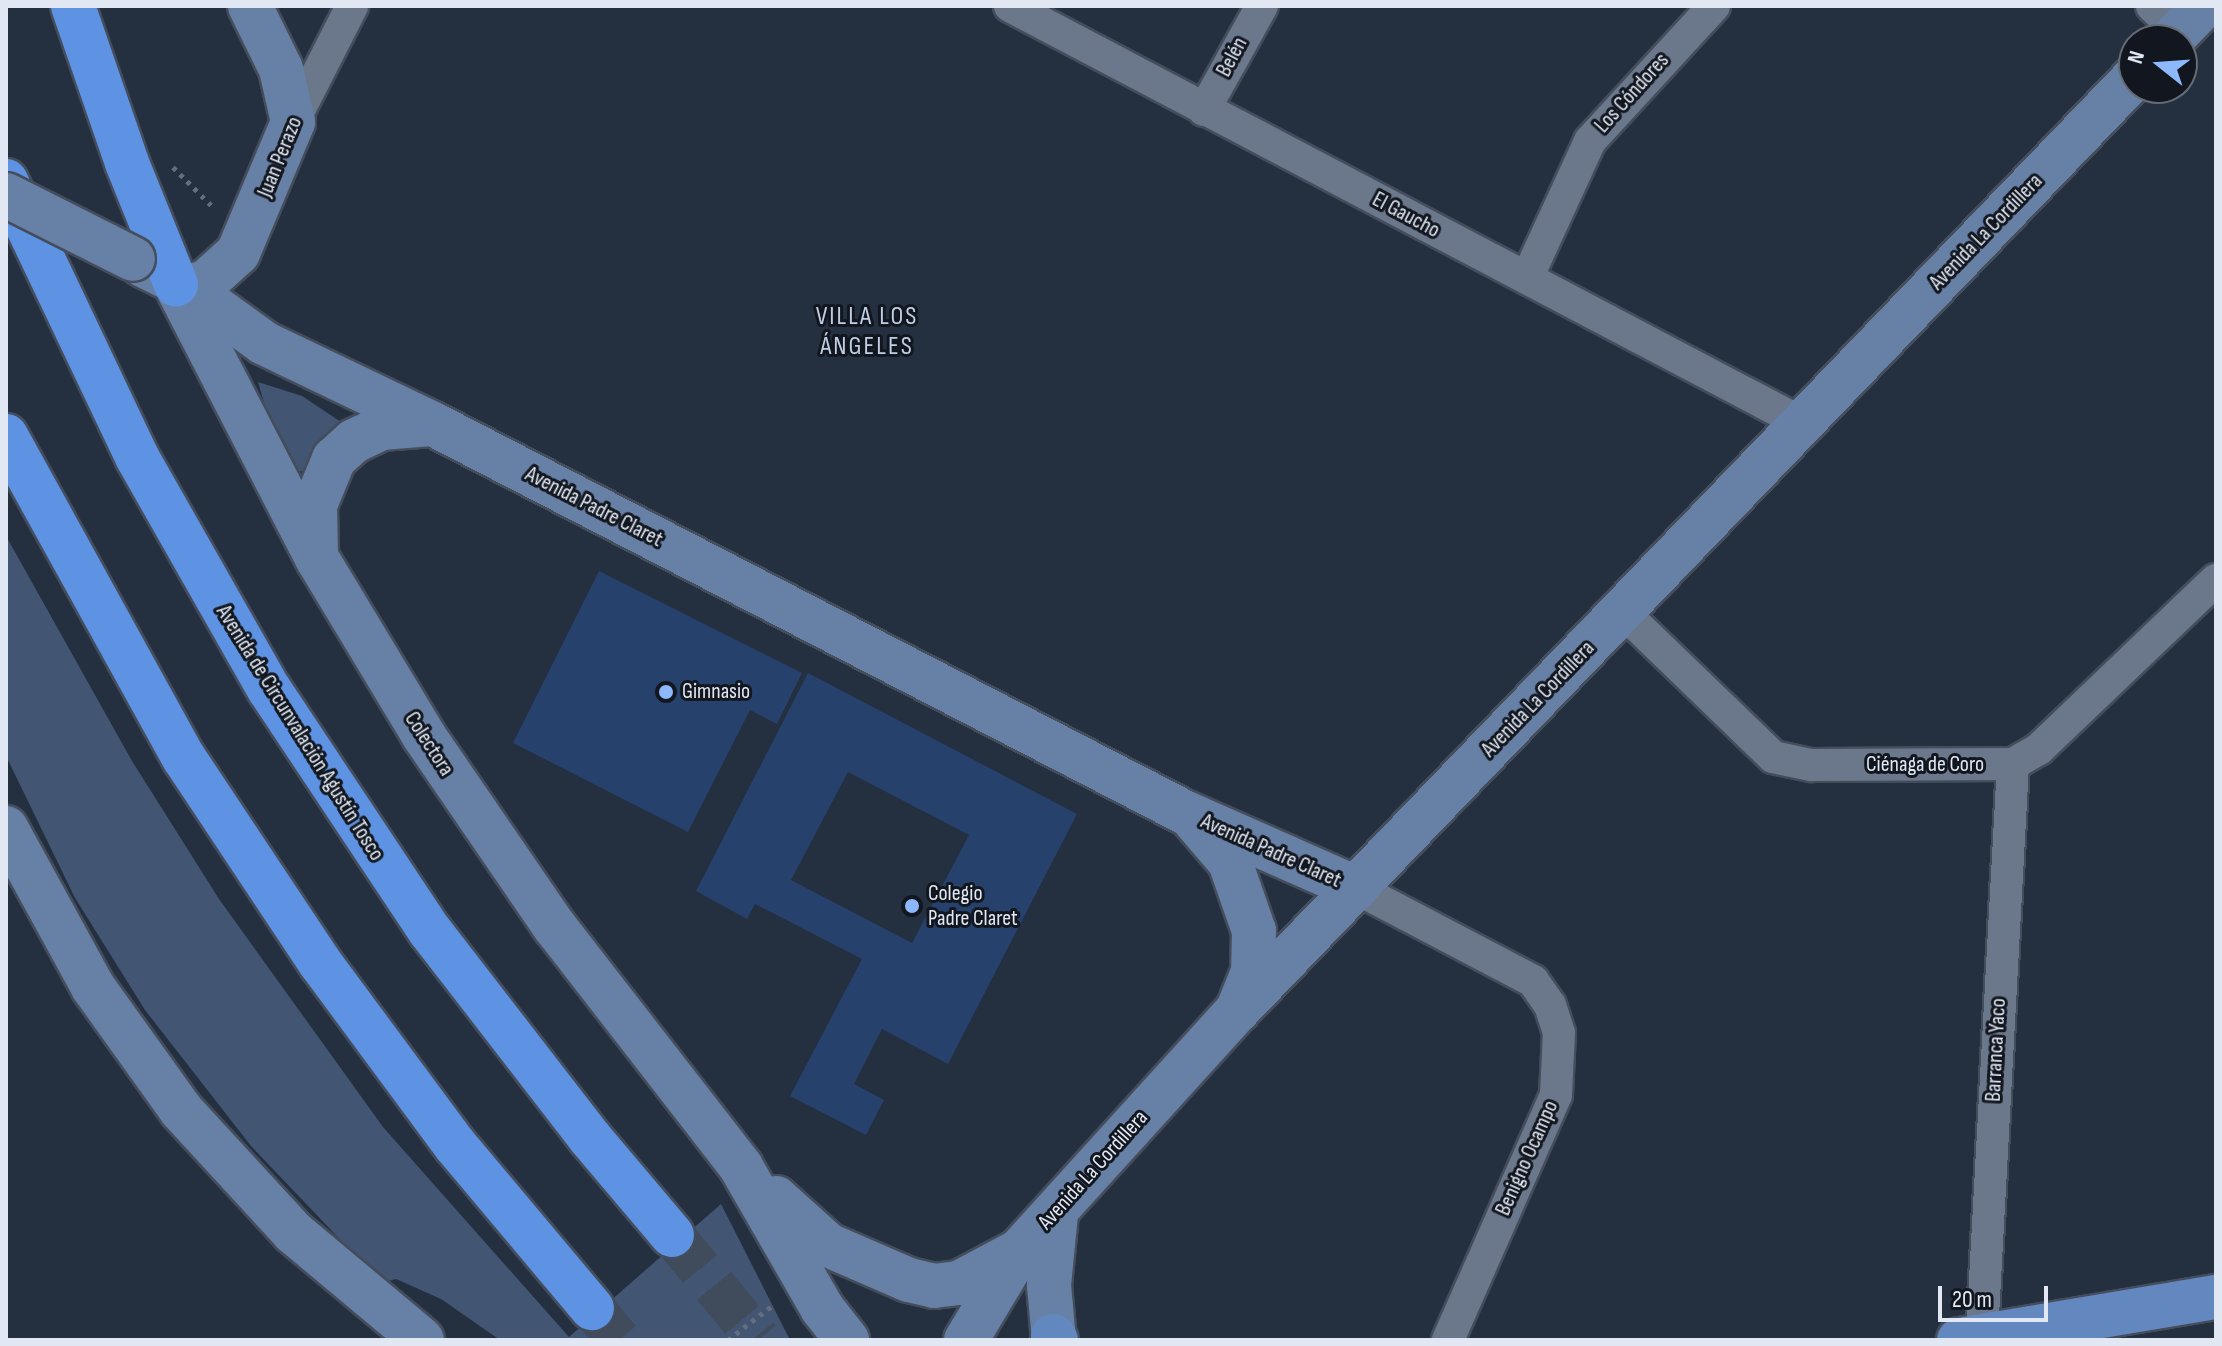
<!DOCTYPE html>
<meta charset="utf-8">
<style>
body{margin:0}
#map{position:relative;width:2222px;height:1346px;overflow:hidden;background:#242f40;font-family:"Sofia Sans Condensed",sans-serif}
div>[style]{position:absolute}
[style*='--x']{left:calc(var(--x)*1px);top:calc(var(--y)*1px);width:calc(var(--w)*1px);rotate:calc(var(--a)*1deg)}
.green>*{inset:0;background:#425573}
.building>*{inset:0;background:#26416c}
.motorway-tunnel>*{height:44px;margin-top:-22px;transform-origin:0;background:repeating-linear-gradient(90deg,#404b5b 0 44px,transparent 0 66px)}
.path>*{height:5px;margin-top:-2.5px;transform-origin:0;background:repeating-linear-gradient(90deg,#646d7d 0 4px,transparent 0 10px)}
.roads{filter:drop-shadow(2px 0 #444d5c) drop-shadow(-2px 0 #444d5c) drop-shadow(0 2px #444d5c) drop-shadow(0 -2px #444d5c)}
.minor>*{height:32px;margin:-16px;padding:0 16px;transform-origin:16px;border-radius:16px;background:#6b788c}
.secondary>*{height:44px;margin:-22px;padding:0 22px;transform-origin:22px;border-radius:22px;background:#6780a6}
.primary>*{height:44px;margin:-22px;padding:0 22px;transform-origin:22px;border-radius:22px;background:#6388c0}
.motorway>*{height:44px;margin:-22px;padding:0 22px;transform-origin:22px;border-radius:22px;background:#5e92e3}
.bridges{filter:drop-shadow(2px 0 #444d5c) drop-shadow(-2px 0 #444d5c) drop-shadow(0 2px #444d5c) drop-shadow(0 -2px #444d5c)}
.secondary-bridge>*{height:44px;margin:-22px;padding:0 22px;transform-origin:22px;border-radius:22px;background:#6780a6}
.dots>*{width:22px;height:22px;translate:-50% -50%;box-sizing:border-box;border:4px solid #12171f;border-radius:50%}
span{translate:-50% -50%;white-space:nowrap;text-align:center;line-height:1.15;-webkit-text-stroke:6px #12171f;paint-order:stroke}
.street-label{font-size:22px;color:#e1e8f4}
.poi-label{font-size:22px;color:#e1e8f4}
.left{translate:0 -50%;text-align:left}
.quarter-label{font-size:26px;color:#bfcee4;letter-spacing:2px}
.frame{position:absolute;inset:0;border:8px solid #e1e8f4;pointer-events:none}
.north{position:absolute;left:2118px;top:24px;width:80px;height:80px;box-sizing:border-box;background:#12171f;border:2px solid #656b74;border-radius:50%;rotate:287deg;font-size:22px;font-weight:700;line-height:32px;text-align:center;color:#e1e8f4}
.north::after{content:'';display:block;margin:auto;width:28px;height:36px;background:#8db9fc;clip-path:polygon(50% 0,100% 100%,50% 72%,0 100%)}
.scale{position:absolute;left:1938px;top:1286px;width:110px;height:36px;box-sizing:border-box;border:4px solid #e1e8f4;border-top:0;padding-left:10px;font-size:24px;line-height:28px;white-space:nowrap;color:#e1e8f4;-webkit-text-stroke:6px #12171f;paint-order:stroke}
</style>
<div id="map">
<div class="green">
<i style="clip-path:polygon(258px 382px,302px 396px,347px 426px,305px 471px,296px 472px,267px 414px)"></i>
<i style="clip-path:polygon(6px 536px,132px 761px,219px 899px,383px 1127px,569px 1337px,721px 1204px,790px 1340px,500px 1340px,441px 1299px,396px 1279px,385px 1282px,352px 1252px,251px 1146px,145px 1010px,75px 898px,6px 756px)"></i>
</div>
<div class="building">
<i style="clip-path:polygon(599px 571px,802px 673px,777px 724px,750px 710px,688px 832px,513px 743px)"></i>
<i style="clip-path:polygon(evenodd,808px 673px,1077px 814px,948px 1064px,882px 1029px,854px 1084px,884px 1100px,866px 1135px,790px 1096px,862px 959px,755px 904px,747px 919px,696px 891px,808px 673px,848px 772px,969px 835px,912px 943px,791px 880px,848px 772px)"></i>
</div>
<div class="motorway-tunnel">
<i style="--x:672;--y:1235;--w:136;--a:50.4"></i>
<i style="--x:592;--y:1308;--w:42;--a:49.8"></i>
</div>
<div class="path">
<i style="--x:173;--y:167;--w:58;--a:45"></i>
<i style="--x:728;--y:1340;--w:57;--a:-37.9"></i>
</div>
<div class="roads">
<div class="minor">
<i style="--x:1010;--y:6;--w:895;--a:27.77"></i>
<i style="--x:2152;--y:6;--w:37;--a:43"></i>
<i style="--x:1204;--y:110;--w:119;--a:-60.9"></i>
<i style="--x:293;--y:122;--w:130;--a:-63"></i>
<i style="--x:1527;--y:278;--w:151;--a:-65.3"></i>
<i style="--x:1590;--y:141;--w:183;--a:-47.4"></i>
<i style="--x:1622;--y:611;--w:210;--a:44"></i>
<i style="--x:1773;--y:757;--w:40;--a:12"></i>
<i style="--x:1812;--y:765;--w:201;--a:-0.3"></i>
<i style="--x:2013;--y:764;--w:30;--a:-30"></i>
<i style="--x:2039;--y:749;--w:245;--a:-43.7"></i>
<i style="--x:1356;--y:888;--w:200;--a:27.7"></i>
<i style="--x:1533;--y:981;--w:29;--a:55"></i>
<i style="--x:1550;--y:1005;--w:29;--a:72"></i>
<i style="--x:1559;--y:1033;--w:62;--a:92.8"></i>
<i style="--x:1556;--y:1095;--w:268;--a:113.8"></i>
<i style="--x:1982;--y:1335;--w:572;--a:-86.89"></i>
</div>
<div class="secondary">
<i style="--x:2171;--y:40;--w:47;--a:-45.9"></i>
<i style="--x:143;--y:265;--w:49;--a:26.6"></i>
<i style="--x:187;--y:287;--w:95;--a:36"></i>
<i style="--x:264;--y:343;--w:187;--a:25.6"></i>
<i style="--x:433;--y:424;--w:848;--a:27.32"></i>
<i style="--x:1186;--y:813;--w:186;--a:23.8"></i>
<i style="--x:187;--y:287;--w:20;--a:-15"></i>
<i style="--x:206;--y:282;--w:43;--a:-42.2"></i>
<i style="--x:238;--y:253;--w:142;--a:-67.2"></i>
<i style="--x:293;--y:122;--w:54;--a:-102.8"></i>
<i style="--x:281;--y:69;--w:70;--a:-116.2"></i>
<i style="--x:178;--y:289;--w:305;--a:62.7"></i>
<i style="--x:318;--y:560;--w:205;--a:58.9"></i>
<i style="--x:424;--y:736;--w:232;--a:55.6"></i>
<i style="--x:555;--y:927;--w:304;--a:52.2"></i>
<i style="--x:741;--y:1167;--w:163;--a:60.1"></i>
<i style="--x:822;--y:1308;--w:41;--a:52"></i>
<i style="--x:316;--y:554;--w:49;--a:-91.2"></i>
<i style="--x:315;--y:505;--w:50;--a:-67.6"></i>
<i style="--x:334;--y:459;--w:27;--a:-42"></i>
<i style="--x:354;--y:441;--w:31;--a:-25"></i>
<i style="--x:382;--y:428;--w:49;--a:-4.7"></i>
<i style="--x:1194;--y:820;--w:55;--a:49.4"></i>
<i style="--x:1230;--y:862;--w:73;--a:70.8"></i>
<i style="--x:1254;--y:931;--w:41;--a:91.4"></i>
<i style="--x:1253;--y:972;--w:37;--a:112"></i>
<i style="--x:6;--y:828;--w:181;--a:61.3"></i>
<i style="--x:93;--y:987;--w:151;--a:54.4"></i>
<i style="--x:181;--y:1110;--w:166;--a:47.4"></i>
<i style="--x:293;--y:1232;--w:168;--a:39.9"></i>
<i style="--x:776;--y:1198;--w:70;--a:42.1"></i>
<i style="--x:828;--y:1245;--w:88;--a:23.4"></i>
<i style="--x:909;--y:1280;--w:26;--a:13"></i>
<i style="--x:934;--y:1286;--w:25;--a:-7"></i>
<i style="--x:959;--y:1283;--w:66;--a:-28.1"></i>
<i style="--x:966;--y:1340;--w:105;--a:-59"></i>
<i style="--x:1020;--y:1250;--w:324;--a:-47.8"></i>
<i style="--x:1238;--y:1010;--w:1293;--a:-46.13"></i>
<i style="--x:1054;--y:1340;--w:55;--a:-95.2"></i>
<i style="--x:1049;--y:1285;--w:72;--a:-84.4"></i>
</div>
<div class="primary">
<i style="--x:1053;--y:1336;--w:5;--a:53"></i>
<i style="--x:1959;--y:1340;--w:261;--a:-9.5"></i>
</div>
<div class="motorway">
<i style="--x:73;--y:6;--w:166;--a:71"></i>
<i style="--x:127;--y:163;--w:131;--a:68"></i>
<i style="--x:6;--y:181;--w:306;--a:64.6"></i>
<i style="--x:137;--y:457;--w:267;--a:60.4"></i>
<i style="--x:269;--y:689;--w:291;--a:56.4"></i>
<i style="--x:430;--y:931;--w:262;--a:52.3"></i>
<i style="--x:590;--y:1138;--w:127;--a:49.8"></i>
<i style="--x:6;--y:436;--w:368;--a:61.1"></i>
<i style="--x:184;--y:758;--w:247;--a:56.4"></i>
<i style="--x:321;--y:964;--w:225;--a:53.5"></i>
<i style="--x:455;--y:1145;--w:213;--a:50"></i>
</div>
</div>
<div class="bridges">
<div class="secondary-bridge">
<i style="--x:6;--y:195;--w:142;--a:26.7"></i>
</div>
</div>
<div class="dots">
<i style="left:666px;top:692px;background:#8db9fc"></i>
<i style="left:912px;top:906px;background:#8db9fc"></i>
</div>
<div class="street-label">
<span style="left:1232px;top:57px;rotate:-62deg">Belén</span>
<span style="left:1632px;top:93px;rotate:-48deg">Los Cóndores</span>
<span style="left:280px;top:157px;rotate:-68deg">Juan Perazo</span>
<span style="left:1406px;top:215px;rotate:28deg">El Gaucho</span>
<span style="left:1986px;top:232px;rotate:-46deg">Avenida La Cordillera</span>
<span style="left:594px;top:507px;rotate:27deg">Avenida Padre Claret</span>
<span style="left:1538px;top:699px;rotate:-46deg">Avenida La Cordillera</span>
<span style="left:300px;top:733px;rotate:58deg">Avenida de Circunvalación Agustín Tosco</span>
<span style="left:429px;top:744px;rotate:57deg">Colectora</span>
<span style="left:1925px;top:765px">Ciénaga de Coro</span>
<span style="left:1271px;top:851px;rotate:24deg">Avenida Padre Claret</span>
<span style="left:1996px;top:1050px;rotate:-87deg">Barranca Yaco</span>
<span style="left:1527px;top:1158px;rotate:-66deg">Benigno Ocampo</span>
<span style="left:1093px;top:1170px;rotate:-48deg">Avenida La Cordillera</span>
</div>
<div class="poi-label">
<span class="left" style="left:682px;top:692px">Gimnasio</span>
<span class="left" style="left:928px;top:906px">Colegio<br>Padre Claret</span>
</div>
<div class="quarter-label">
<span style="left:867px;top:332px">VILLA LOS<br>ÁNGELES</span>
</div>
<div class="frame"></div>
<div class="north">N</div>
<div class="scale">20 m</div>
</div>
